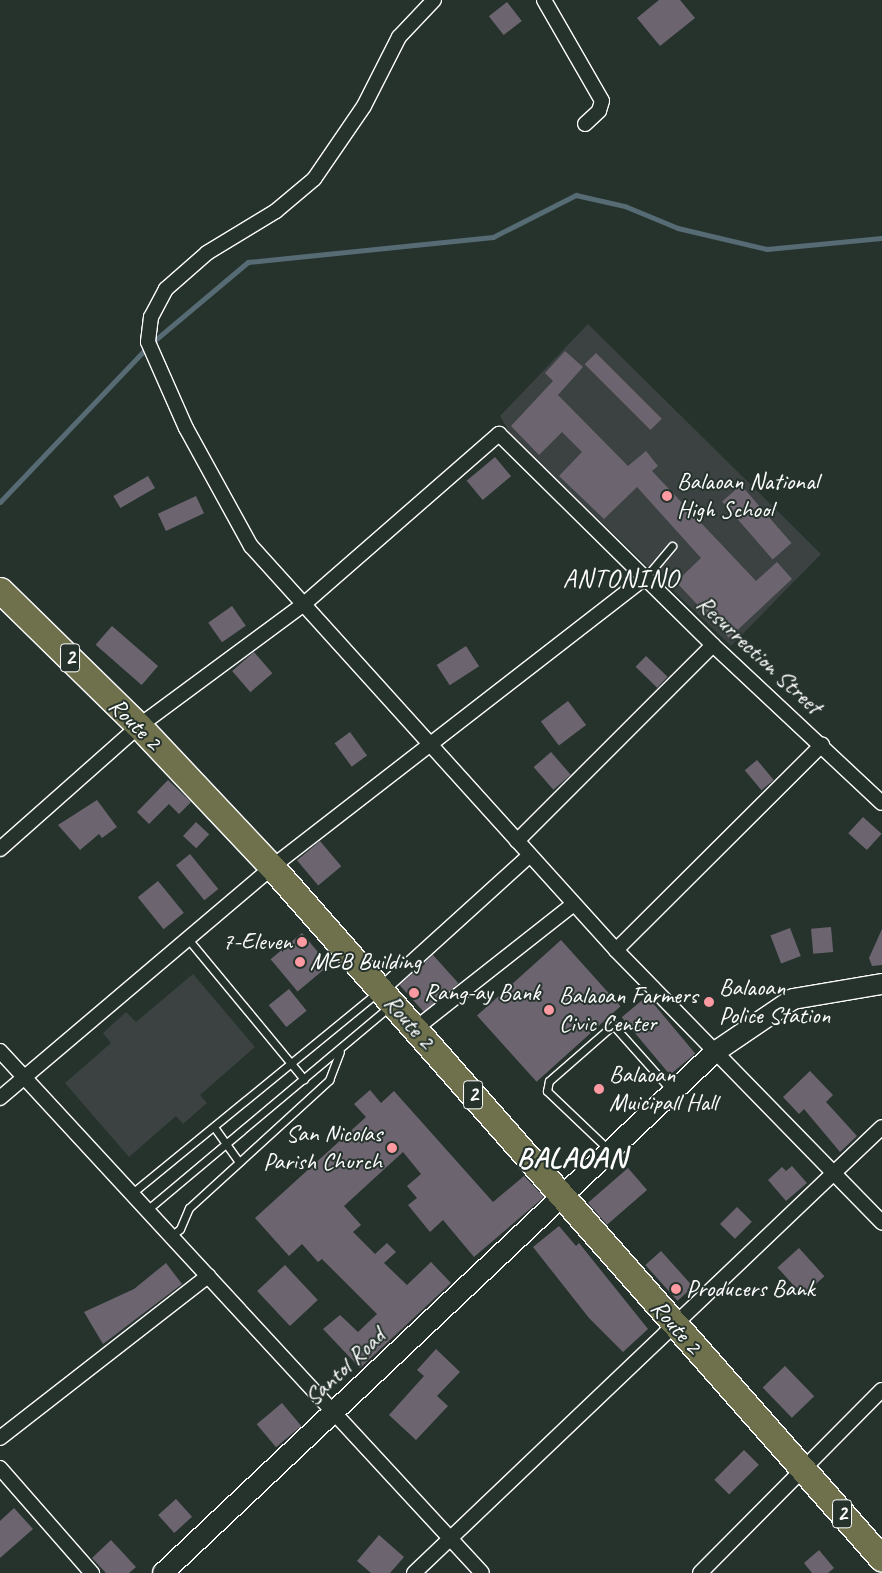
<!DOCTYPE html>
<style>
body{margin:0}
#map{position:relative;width:882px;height:1573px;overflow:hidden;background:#26332d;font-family:Caveat,sans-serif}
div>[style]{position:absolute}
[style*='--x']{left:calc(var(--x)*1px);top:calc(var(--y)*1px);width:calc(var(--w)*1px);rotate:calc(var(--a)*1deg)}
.built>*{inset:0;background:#3b4241}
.stream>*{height:4.5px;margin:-2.25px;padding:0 2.25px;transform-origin:2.25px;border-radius:2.25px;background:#566b74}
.building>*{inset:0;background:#6c6570;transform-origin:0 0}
.roads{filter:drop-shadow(1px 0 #fff) drop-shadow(-1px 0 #fff) drop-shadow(0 1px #fff) drop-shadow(0 -1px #fff)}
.lane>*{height:7px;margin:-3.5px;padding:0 3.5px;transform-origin:3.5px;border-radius:3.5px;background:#26332d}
.street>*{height:14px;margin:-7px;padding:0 7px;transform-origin:7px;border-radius:7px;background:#26332d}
.secondary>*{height:20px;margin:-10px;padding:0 10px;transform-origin:10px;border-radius:10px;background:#26332d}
.highway>*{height:25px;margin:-12.5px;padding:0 12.5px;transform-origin:12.5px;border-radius:12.5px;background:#6e714b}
.dots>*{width:14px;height:14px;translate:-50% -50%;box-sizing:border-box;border:2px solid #26332d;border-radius:50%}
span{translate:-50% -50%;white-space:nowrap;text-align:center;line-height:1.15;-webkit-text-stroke:4px #26332d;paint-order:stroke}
.shield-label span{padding:1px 4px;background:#26332d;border:1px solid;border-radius:4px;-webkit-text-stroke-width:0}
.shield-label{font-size:22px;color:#fff;font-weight:700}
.poi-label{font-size:24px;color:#fff}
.left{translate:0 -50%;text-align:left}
.right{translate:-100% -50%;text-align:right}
.street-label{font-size:24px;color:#fff}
.quarter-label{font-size:26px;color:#fff;letter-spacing:1px}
.district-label{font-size:29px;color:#fff;font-weight:700;letter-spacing:1px}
</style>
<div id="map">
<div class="built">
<i style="clip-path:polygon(588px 324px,821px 554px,731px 646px,512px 437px,500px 416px)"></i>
<i style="clip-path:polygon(193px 974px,255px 1047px,200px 1095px,207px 1103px,183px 1124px,176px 1116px,129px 1157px,65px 1083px,111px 1043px,103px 1033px,126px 1012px,136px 1022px)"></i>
</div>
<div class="stream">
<i style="--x:153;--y:342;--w:124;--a:-40.1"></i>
<i style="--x:248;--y:262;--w:246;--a:-5.8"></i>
<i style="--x:493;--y:237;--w:93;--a:-26.8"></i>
<i style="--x:576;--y:195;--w:50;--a:12.7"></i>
<i style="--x:625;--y:206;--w:57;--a:22.5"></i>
<i style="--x:678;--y:228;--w:91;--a:13.3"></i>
<i style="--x:767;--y:249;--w:116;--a:-5.5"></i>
<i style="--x:0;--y:502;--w:210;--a:-46.4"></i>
</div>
<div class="building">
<i style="clip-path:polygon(659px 0,680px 0,695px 18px,660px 46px,637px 18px)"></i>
<i style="left:507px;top:2px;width:24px;height:23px;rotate:52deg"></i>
<i style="clip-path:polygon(565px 351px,583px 367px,558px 395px,628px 466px,646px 451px,658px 466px,652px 471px,756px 581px,777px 562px,792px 579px,729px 638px,676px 582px,701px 558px,637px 487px,604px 519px,559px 476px,582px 452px,562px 432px,539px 455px,511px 426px,553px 381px,545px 373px)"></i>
<i style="left:596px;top:353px;width:93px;height:16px;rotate:45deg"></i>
<i style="left:495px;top:457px;width:25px;height:37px;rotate:50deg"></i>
<i style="left:148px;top:476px;width:14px;height:40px;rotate:60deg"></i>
<i style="left:741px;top:485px;width:77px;height:25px;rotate:49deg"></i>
<i style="left:196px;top:496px;width:19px;height:42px;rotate:65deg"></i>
<i style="left:232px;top:606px;width:24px;height:29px;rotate:55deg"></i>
<i style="left:112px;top:626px;width:61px;height:25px;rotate:41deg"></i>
<i style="left:466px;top:646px;width:24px;height:35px;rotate:57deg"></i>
<i style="left:254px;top:652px;width:28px;height:29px;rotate:49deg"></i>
<i style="left:646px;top:656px;width:30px;height:15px;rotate:44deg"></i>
<i style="left:568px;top:701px;width:30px;height:34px;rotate:53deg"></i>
<i style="left:350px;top:732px;width:29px;height:19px;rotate:54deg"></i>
<i style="left:551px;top:752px;width:30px;height:23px;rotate:49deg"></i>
<i style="left:757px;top:760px;width:26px;height:16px;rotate:50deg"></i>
<i style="clip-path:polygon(168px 780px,191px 802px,179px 814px,169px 804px,149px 824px,137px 812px)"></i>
<i style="clip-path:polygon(97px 800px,117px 827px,102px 838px,99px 834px,80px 850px,58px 825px)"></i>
<i style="left:863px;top:817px;width:25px;height:22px;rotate:42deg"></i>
<i style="left:196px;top:822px;width:18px;height:19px;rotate:43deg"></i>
<i style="left:320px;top:841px;width:33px;height:30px;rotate:50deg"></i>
<i style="left:190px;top:854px;width:45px;height:18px;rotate:51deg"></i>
<i style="left:158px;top:881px;width:41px;height:26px;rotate:51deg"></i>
<i style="left:831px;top:927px;width:25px;height:20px;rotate:85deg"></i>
<i style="left:790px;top:928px;width:30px;height:21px;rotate:69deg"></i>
<i style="clip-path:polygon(882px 929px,882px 965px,872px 966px,869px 958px)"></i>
<i style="left:302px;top:933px;width:42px;height:41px;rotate:50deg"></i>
<i style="left:561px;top:940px;width:89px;height:113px;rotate:48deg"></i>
<i style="left:433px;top:955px;width:38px;height:45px;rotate:48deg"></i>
<i style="left:289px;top:989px;width:28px;height:26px;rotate:51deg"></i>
<i style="left:647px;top:996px;width:75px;height:33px;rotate:50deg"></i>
<i style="clip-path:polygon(810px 1071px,833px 1095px,826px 1102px,857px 1136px,840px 1152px,804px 1109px,799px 1114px,783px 1097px)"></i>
<i style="clip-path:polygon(370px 1090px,381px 1103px,394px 1091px,493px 1202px,524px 1176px,544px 1197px,474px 1257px,443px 1220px,430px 1232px,408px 1205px,417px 1198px,407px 1186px,421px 1174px,403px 1152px,344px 1206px,361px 1225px,353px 1232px,375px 1254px,387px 1243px,396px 1252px,384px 1263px,407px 1285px,431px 1262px,451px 1283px,360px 1368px,323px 1329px,340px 1315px,358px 1332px,377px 1314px,322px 1259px,318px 1262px,302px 1244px,289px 1256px,255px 1218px,366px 1117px,354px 1104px)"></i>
<i style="clip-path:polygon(792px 1166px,807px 1183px,786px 1201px,768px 1180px,782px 1167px,786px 1171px)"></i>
<i style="left:628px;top:1168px;width:29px;height:53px;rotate:49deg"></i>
<i style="left:737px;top:1207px;width:21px;height:24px;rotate:45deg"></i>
<i style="clip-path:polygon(559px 1226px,576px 1246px,579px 1243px,648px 1329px,623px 1352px,589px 1318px,533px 1247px)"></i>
<i style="left:799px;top:1248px;width:38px;height:29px;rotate:48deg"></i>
<i style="left:661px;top:1251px;width:48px;height:21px;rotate:48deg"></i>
<i style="clip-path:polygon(166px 1263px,182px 1284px,103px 1344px,84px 1312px,134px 1289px)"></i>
<i style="left:285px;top:1265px;width:48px;height:38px;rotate:47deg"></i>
<i style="clip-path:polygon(436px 1349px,460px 1372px,437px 1396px,448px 1406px,416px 1440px,389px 1415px,424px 1376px,417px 1370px)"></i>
<i style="left:785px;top:1366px;width:42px;height:31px;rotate:46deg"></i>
<i style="left:282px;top:1403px;width:30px;height:33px;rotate:50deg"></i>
<i style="left:744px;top:1450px;width:21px;height:42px;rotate:45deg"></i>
<i style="left:176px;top:1499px;width:24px;height:24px;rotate:48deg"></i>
<i style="clip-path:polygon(14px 1508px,33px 1529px,0 1558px,0 1521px)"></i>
<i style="clip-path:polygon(379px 1535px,404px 1557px,390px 1573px,371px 1573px,357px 1561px)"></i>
<i style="clip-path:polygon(111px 1540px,136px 1567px,129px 1573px,106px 1573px,92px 1558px)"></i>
<i style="clip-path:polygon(819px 1550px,834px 1568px,828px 1573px,812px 1573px,804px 1563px)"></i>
</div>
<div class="roads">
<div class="lane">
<i style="--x:645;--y:578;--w:42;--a:-49.8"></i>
<i style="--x:188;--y:939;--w:182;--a:50.4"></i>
<i style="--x:214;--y:1127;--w:43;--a:54.5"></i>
<i style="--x:610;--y:1151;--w:87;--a:-136.4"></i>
<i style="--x:547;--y:1091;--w:10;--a:-79"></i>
<i style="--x:549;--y:1081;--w:85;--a:-41.2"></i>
<i style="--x:613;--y:1025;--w:87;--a:48.3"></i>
<i style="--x:131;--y:1194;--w:319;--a:-39.3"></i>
<i style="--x:147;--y:1210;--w:317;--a:-40"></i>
<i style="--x:171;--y:1236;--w:11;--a:-38"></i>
<i style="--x:180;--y:1229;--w:23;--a:-67"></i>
<i style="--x:189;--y:1208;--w:190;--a:-42.4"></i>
<i style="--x:329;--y:1080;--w:30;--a:-69"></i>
</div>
<div class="street">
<i style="--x:434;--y:0;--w:51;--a:133.4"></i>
<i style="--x:399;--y:37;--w:77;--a:116.9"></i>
<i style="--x:364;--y:106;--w:88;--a:124.4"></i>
<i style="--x:314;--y:179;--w:50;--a:139.9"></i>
<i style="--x:276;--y:211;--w:81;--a:148.7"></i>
<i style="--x:207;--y:253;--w:55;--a:138.7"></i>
<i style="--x:166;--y:289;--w:32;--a:118"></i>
<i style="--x:151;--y:317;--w:25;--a:97"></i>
<i style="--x:148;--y:342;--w:94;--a:66.2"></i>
<i style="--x:186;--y:428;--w:135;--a:61.2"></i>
<i style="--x:251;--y:546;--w:544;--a:47.9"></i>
<i style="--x:616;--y:950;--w:381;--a:45.7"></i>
<i style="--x:544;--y:0;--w:116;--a:60.1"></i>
<i style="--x:602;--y:101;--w:10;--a:107"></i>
<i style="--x:599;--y:111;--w:19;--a:137"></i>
<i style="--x:517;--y:841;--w:277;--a:-45"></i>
<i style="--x:0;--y:849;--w:186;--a:-41.5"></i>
<i style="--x:139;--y:726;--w:205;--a:-36.5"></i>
<i style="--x:304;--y:604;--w:259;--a:-41.1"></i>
<i style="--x:499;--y:434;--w:301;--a:44.6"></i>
<i style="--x:713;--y:645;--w:231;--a:43.1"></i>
<i style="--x:616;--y:950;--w:291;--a:-44.9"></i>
<i style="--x:380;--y:991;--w:202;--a:-42.2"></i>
<i style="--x:415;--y:1029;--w:202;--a:-38.2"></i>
<i style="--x:0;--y:1051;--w:710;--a:47.28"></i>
<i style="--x:0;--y:1098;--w:357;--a:-40.3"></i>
<i style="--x:272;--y:867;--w:472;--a:-37.8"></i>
<i style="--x:0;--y:1438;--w:264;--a:-37.9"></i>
<i style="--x:0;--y:1468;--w:140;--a:48.8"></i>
<i style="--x:414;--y:1573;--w:646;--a:-43.62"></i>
<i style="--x:700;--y:1573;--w:258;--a:-45.2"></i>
</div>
<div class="secondary">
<i style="--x:163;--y:1573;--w:759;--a:-43.35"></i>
<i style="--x:715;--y:1052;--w:94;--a:-34.2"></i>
<i style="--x:793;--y:999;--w:90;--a:-9.6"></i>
</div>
<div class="highway">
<i style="--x:0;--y:590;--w:194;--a:44.4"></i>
<i style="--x:139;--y:726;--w:194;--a:46.7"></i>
<i style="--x:272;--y:867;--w:922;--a:48.6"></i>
</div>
</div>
<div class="dots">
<i style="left:667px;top:496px;background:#ff9aa2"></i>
<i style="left:302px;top:942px;background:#ff9aa2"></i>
<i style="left:300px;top:962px;background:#ff9aa2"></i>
<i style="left:414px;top:993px;background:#ff9aa2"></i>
<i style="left:709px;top:1002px;background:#ff9aa2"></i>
<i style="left:549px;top:1010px;background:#ff9aa2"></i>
<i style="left:599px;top:1089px;background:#ff9aa2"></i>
<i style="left:392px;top:1148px;background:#ff9aa2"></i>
<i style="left:676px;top:1289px;background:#ff9aa2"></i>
</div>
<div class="shield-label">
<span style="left:70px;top:658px">2</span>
<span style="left:473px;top:1095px">2</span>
<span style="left:842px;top:1514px">2</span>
</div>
<div class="poi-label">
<span class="left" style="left:677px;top:496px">Balaoan National<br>High School</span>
<span class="right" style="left:292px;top:942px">7-Eleven</span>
<span class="left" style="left:310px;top:962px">MEB Building</span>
<span class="left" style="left:719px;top:1002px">Balaoan<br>Police Station</span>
<span class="left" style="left:424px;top:993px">Rang-ay Bank</span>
<span class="left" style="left:559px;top:1010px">Balaoan Farmers<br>Civic Center</span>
<span class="left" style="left:609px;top:1089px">Balaoan<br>Muicipall Hall</span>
<span class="right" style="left:382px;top:1148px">San Nicolas<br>Parish Church</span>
<span class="left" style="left:686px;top:1289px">Producers Bank</span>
</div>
<div class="street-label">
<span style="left:759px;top:655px;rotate:43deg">Resurrection Street</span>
<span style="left:135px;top:724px;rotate:45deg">Route 2</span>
<span style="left:409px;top:1022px;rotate:49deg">Route 2</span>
<span style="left:676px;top:1327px;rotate:49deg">Route 2</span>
<span style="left:345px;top:1367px;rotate:-43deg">Santol Road</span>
</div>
<div class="quarter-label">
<span style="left:621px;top:579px">ANTONINO</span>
</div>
<div class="district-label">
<span style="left:572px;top:1158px">BALAOAN</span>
</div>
</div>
